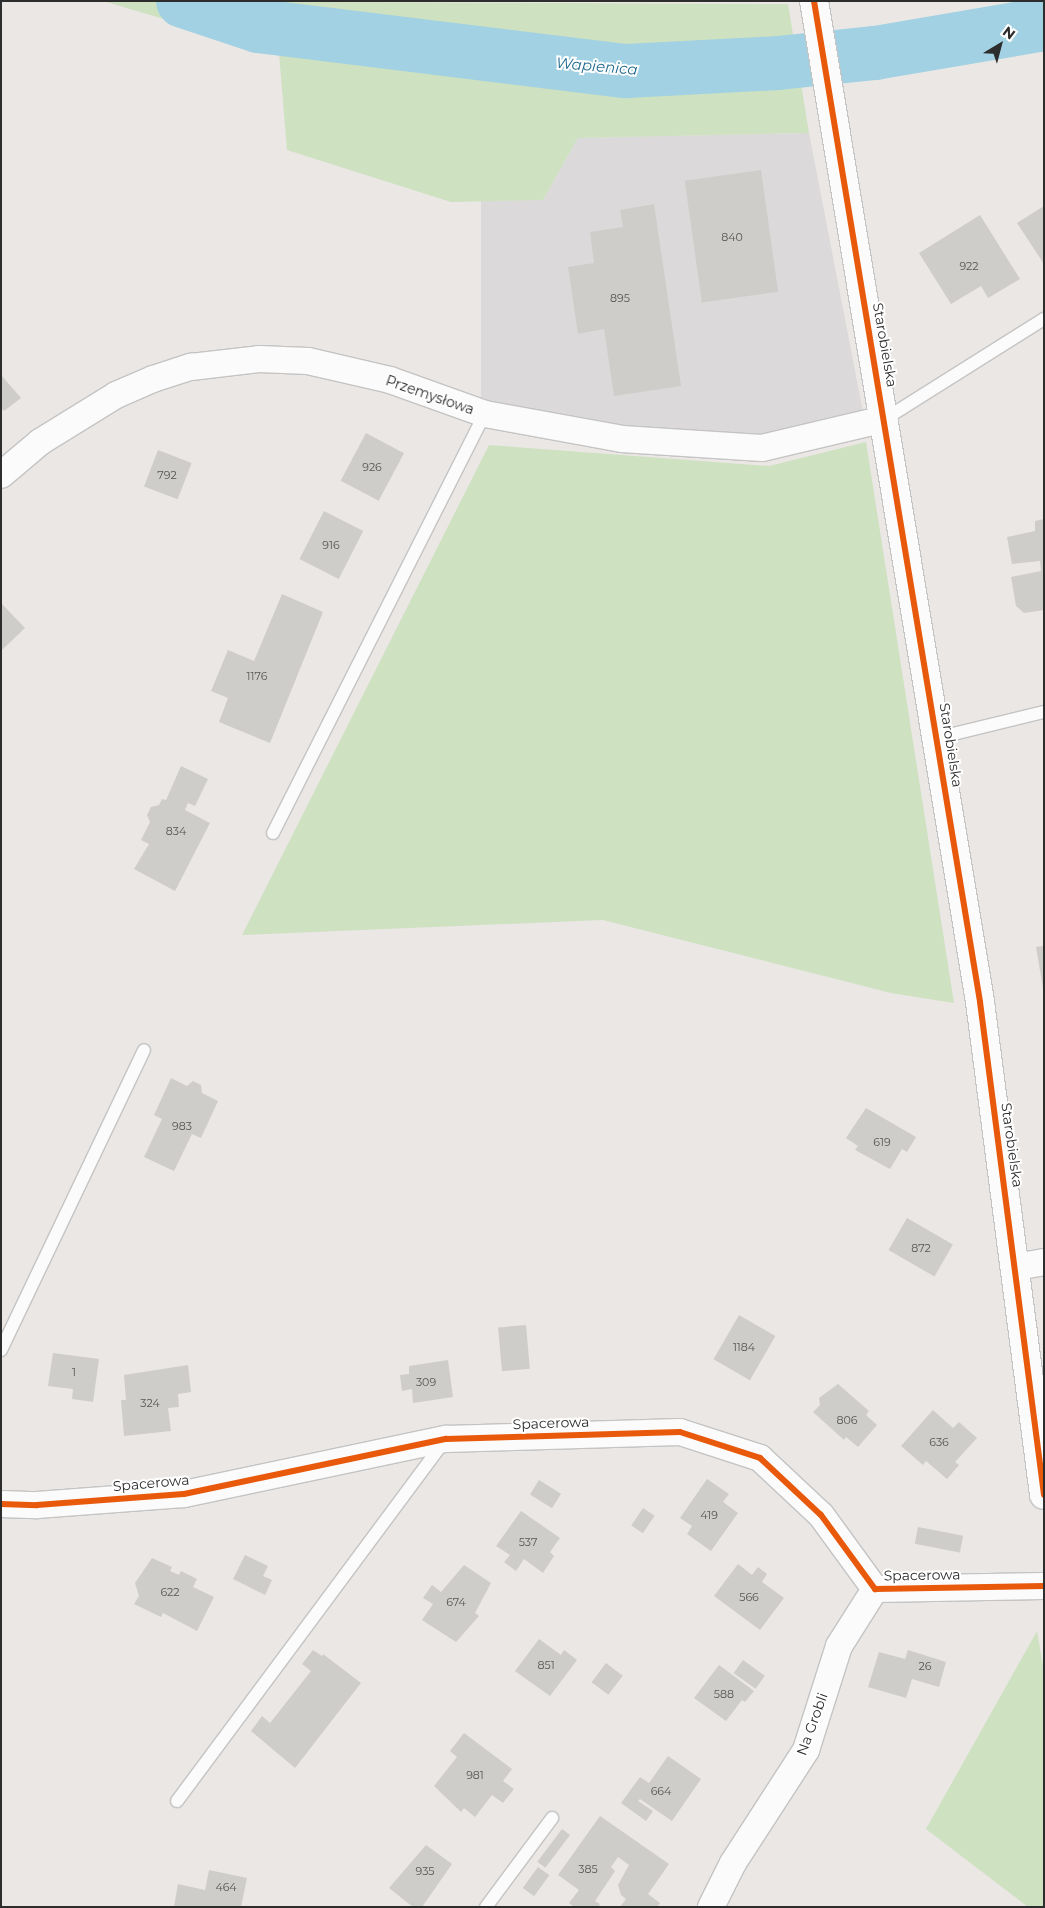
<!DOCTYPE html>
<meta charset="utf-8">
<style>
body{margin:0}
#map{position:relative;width:1045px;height:1908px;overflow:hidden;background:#eae7e4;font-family:Montserrat,sans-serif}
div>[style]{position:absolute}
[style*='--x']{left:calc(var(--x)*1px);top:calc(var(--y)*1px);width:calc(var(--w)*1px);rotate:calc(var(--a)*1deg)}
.industrial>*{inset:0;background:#dbd9da}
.green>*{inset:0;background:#cee1c1}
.river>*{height:54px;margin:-27px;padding:0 27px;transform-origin:27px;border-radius:27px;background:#a1d1e2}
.building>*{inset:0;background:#cfcdca;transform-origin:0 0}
.roads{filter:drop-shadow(1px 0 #c4c4c4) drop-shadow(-1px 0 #c4c4c4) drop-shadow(0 1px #c4c4c4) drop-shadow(0 -1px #c4c4c4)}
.lane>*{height:12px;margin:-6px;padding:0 6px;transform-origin:6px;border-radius:6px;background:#fcfbfb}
.street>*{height:26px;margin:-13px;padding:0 13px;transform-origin:13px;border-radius:13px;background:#fcfbfb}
.secondary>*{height:28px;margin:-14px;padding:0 14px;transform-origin:14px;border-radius:14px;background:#fcfbfb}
.cycleway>*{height:6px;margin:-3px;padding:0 3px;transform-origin:3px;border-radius:3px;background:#e8590c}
span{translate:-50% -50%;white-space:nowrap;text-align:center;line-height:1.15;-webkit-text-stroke:4px #fff;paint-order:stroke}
.number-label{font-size:11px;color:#575756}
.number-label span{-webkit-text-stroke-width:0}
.street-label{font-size:14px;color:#2d2d2d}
.water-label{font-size:15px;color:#1f698f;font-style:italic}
.frame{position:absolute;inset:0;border:2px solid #2d2d2d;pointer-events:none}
.north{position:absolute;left:975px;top:20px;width:50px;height:50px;-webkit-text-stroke:4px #fff;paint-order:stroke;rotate:37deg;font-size:14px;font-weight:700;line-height:20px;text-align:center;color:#2d2d2d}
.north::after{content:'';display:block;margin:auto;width:18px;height:22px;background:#2d2d2d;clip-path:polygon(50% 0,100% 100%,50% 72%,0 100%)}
</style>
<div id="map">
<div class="industrial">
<i style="clip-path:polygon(809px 133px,863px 412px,761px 438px,621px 432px,481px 404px,481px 201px,543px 200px,578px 138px)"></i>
</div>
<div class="green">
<i style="clip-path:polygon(103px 1px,788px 4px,809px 133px,578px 138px,543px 200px,451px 202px,287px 150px,279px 53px)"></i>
<i style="clip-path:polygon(866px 442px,954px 1003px,891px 993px,603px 920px,242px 935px,489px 445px,769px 466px)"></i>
<i style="clip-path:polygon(1037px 1631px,1044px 1672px,1044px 1907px,1028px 1907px,926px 1829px)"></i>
</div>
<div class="river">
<i style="--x:183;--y:1;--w:79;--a:18.4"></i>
<i style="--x:258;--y:26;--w:372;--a:7"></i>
<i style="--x:627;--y:71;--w:151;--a:-3"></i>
<i style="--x:778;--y:63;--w:98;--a:-5.9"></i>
<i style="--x:875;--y:53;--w:171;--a:-9.7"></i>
</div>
<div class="building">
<i style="left:761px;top:170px;width:123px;height:77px;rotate:82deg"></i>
<i style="clip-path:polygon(654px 204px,681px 386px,614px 396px,604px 329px,578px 334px,568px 267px,594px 263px,590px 232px,623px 227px,620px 210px)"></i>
<i style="clip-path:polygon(1044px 206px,1044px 264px,1017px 223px)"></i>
<i style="clip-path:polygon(980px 215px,1020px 279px,988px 298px,981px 286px,951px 304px,919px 253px)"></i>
<i style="clip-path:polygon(1px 375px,21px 398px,4px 411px,1px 408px)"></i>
<i style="left:366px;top:433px;width:43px;height:54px;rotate:28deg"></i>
<i style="left:158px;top:450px;width:36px;height:39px;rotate:21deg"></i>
<i style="left:324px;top:511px;width:44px;height:54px;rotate:27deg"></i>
<i style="clip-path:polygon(1044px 519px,1044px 610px,1024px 613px,1016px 606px,1011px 577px,1041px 571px,1040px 561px,1012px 564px,1007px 537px,1035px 531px,1035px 521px)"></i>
<i style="clip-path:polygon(282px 594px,323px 612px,270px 743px,219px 722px,228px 698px,211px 691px,228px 650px,254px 661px)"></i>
<i style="clip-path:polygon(1px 603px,25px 628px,1px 651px)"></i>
<i style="clip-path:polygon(181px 766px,208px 779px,195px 806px,188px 803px,185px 810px,210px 823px,175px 891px,134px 869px,149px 844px,141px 840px,150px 822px,147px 815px,151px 807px,159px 805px,162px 799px,166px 800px)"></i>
<i style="clip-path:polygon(1044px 946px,1044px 988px,1043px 988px,1036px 947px)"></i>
<i style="clip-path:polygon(171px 1078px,187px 1086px,193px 1081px,201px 1085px,202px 1093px,218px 1101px,201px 1138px,192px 1134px,174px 1171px,144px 1157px,162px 1119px,154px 1115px)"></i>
<i style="clip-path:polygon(866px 1108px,916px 1137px,907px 1152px,902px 1149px,890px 1169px,855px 1150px,858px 1146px,846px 1138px)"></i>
<i style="left:907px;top:1218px;width:53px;height:37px;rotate:30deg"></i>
<i style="left:739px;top:1315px;width:42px;height:51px;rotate:30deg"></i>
<i style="left:526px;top:1325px;width:44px;height:28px;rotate:85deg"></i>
<i style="clip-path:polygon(53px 1353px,99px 1359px,93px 1402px,72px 1399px,73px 1389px,48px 1386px)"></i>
<i style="clip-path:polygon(448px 1360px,453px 1397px,413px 1403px,412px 1389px,402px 1391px,400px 1375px,409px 1374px,409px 1366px)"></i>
<i style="clip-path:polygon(188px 1365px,191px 1392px,178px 1394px,179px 1407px,168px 1408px,171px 1431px,124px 1436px,121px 1400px,126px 1400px,124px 1375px)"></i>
<i style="clip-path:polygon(838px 1384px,869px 1411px,866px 1415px,877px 1425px,858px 1447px,846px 1437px,844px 1440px,813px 1412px,820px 1405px,819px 1398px)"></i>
<i style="clip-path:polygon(933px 1410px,953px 1428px,959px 1422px,977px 1438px,955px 1462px,959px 1465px,947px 1479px,926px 1461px,923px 1465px,901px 1446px)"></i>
<i style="clip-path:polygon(707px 1479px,729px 1494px,723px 1502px,738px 1513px,711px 1551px,687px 1534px,692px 1526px,680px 1518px)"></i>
<i style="left:539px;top:1480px;width:26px;height:17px;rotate:32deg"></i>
<i style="left:643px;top:1508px;width:14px;height:21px;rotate:34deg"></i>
<i style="clip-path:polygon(521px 1511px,560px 1538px,550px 1552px,554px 1556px,543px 1573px,524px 1559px,516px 1571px,504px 1562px,510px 1555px,496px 1546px)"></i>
<i style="left:918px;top:1527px;width:46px;height:17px;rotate:11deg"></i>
<i style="clip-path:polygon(245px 1555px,268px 1566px,263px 1576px,272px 1580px,265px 1595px,233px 1579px)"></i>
<i style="clip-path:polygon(152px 1558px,172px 1567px,170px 1571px,179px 1575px,181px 1571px,197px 1579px,193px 1587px,214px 1597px,197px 1631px,163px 1613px,161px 1617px,134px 1604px,139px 1596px,135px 1583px)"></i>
<i style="clip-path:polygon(738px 1564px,752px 1575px,758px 1567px,767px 1574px,762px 1582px,784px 1598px,760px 1630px,714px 1596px)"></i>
<i style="clip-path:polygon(464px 1565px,491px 1583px,475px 1613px,479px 1616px,456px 1642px,422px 1620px,433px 1604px,423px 1598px,432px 1585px,441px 1592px)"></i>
<i style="clip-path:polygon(539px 1639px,561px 1655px,564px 1650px,577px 1660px,550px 1696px,515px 1671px)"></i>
<i style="clip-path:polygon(313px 1650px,322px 1656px,323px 1654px,361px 1683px,295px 1768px,251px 1731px,262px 1716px,270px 1723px,311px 1671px,302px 1664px)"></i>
<i style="clip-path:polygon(908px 1650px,946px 1662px,939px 1687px,912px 1679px,906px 1698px,868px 1687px,879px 1652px,905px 1659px)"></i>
<i style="left:743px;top:1660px;width:27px;height:16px;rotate:36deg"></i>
<i style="left:606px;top:1663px;width:21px;height:24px;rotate:37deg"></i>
<i style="clip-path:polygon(719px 1665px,754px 1691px,745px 1702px,742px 1700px,726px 1721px,694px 1698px)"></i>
<i style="clip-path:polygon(464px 1733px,512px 1769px,503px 1781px,514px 1789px,503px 1803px,492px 1795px,475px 1817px,464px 1808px,461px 1812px,434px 1786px,457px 1757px,450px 1751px)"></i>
<i style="clip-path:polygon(668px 1756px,701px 1779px,672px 1821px,640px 1799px,638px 1801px,653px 1811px,646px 1821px,621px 1803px,640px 1777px,649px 1783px)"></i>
<i style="clip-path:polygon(600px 1816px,669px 1864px,648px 1894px,660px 1903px,657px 1907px,620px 1907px,626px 1899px,621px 1895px,618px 1885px,629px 1865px,618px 1857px,611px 1867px,615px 1871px,595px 1901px,600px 1904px,598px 1907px,574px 1907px,569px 1903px,579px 1890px,558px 1875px)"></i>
<i style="left:562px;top:1829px;width:10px;height:41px;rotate:37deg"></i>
<i style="clip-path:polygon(426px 1845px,452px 1864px,422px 1907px,413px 1907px,389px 1888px)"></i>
<i style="left:538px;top:1867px;width:14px;height:26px;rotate:36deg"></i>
<i style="clip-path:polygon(209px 1870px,247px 1878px,241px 1907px,174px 1907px,178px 1884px,205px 1890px)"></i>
</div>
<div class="roads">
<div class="lane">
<i style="--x:885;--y:419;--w:188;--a:-32.2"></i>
<i style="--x:937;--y:738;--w:110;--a:-13.7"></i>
<i style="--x:273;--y:833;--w:470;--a:-63.2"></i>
<i style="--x:1;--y:1350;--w:332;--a:-64.5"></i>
<i style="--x:177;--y:1801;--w:448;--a:-53.4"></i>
<i style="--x:486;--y:1907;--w:111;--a:-53.4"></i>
</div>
<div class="street">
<i style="--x:1;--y:475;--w:51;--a:-40.2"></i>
<i style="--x:40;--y:442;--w:89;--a:-31.7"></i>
<i style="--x:116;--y:395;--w:40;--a:-23.4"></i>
<i style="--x:153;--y:379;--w:40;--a:-18"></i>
<i style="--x:191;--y:367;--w:68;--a:-6.7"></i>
<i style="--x:259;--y:359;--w:49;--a:2.3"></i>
<i style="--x:308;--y:361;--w:84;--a:13"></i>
<i style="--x:390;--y:380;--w:101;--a:19.7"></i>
<i style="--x:485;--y:414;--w:139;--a:10.3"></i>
<i style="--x:622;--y:439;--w:140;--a:3.7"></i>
<i style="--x:762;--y:448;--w:126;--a:-13.3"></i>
<i style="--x:1016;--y:1267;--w:28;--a:-10"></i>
<i style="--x:1;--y:1504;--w:36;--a:2"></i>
<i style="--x:37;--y:1505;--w:147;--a:-4.3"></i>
<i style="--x:184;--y:1494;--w:268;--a:-11.9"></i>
<i style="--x:446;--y:1439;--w:234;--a:-1.7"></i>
<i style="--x:680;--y:1432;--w:84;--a:18"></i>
<i style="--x:760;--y:1458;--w:83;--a:43.1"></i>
<i style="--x:821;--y:1515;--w:92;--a:53.9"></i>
<i style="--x:875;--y:1589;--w:169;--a:-1"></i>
<i style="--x:711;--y:1907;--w:49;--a:-63.4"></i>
<i style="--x:733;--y:1863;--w:135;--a:-57.1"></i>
<i style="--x:806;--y:1750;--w:109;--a:-72.4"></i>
<i style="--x:839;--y:1646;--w:67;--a:-57.7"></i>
</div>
<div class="secondary">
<i style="--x:814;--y:1;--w:1015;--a:80.58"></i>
<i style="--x:980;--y:1002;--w:497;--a:82.6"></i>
</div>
</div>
<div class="cycleway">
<i style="--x:814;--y:1;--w:1015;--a:80.58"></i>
<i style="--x:980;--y:1002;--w:497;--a:82.6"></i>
<i style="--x:1;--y:1504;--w:36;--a:2"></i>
<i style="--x:37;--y:1505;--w:147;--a:-4.3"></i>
<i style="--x:184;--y:1494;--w:268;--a:-11.9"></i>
<i style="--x:446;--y:1439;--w:234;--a:-1.7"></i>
<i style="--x:680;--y:1432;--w:84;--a:18"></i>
<i style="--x:760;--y:1458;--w:83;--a:43.1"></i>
<i style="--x:821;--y:1515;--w:92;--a:53.9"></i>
<i style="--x:875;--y:1589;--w:169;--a:-1"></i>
</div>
<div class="number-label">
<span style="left:732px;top:237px">840</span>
<span style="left:969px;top:266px">922</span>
<span style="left:620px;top:298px">895</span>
<span style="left:372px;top:467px">926</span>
<span style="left:167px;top:475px">792</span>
<span style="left:331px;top:545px">916</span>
<span style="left:257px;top:676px">1176</span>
<span style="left:176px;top:831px">834</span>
<span style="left:182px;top:1126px">983</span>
<span style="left:882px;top:1142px">619</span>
<span style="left:921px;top:1248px">872</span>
<span style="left:744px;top:1347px">1184</span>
<span style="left:74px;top:1372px">1</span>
<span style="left:426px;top:1382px">309</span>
<span style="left:150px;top:1403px">324</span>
<span style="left:847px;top:1420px">806</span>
<span style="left:939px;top:1442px">636</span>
<span style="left:709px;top:1515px">419</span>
<span style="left:528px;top:1542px">537</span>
<span style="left:170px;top:1592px">622</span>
<span style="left:749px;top:1597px">566</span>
<span style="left:456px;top:1602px">674</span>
<span style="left:546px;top:1665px">851</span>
<span style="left:925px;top:1666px">26</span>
<span style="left:724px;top:1694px">588</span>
<span style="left:475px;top:1775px">981</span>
<span style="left:661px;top:1791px">664</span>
<span style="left:588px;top:1869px">385</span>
<span style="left:425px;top:1871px">935</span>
<span style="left:226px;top:1887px">464</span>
</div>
<div class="street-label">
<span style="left:885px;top:345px;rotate:80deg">Starobielska</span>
<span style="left:430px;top:395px;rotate:19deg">Przemysłowa</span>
<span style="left:951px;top:745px;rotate:81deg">Starobielska</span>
<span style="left:1012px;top:1145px;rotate:82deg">Starobielska</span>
<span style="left:551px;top:1423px;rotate:-2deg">Spacerowa</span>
<span style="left:151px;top:1483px;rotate:-5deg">Spacerowa</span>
<span style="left:922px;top:1575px;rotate:-1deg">Spacerowa</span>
<span style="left:812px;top:1724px;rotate:-70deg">Na Grobli</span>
</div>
<div class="water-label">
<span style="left:597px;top:66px;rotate:5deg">Wapienica</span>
</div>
<div class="frame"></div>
<div class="north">N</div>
</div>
